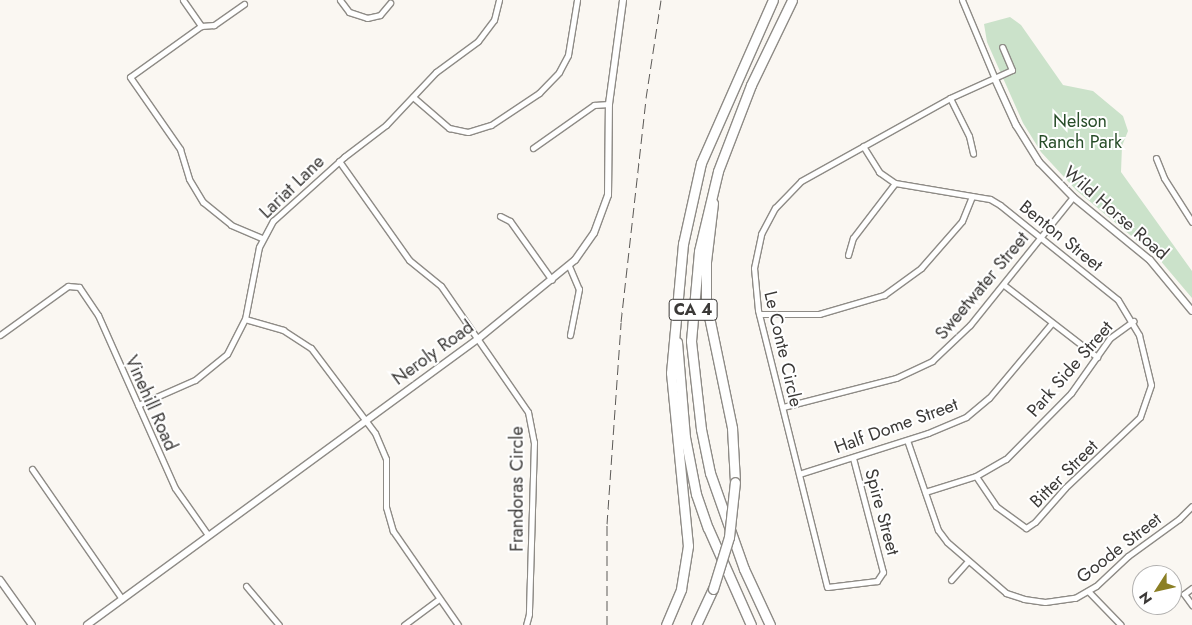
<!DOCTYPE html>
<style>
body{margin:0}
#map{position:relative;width:1192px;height:625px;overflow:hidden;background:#faf7f2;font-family:Jost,sans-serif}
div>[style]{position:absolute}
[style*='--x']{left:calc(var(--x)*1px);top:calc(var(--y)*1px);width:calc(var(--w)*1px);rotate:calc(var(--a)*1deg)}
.green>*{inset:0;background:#cbe2ca}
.roads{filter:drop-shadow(1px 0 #8e8b86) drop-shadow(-1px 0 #8e8b86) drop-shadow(0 1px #8e8b86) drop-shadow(0 -1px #8e8b86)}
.minor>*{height:5px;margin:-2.5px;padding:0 2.5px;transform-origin:2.5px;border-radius:2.5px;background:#fff}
.tertiary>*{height:6px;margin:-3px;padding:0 3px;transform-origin:3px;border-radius:3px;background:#fff}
.motorway>*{height:9px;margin:-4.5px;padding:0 4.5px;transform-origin:4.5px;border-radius:4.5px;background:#fff}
.rail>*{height:1px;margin-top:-0.5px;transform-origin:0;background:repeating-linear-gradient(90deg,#5b5956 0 10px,transparent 0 15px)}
.bridges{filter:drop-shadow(1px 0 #8e8b86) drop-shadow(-1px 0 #8e8b86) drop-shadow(0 1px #8e8b86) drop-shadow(0 -1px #8e8b86)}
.motorway-bridge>*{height:9px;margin:-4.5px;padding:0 4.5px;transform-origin:4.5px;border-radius:4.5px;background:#fff}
span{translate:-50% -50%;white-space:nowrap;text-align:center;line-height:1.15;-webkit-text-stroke:4px #fff;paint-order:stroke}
.shield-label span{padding:1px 4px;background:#fff;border:1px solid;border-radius:4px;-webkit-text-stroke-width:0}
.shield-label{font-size:16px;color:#3b3937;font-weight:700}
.park-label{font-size:18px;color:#284d29}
.street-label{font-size:18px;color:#3b3937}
.north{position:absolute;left:1132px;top:565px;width:50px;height:50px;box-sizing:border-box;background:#fff;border:1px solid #b1b0af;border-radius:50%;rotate:235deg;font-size:14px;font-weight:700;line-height:20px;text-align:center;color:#3b3937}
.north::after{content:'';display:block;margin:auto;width:18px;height:22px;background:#8b7f25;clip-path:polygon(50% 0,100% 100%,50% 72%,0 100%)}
</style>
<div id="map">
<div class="green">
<i style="clip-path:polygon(1010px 17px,1021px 25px,1063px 85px,1093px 91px,1123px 116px,1128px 131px,1122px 146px,1121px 172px,1192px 271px,1192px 298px,1159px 259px,1076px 190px,1041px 152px,1023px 123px,987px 42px,984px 24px)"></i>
</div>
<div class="roads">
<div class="minor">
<i style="--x:183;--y:0;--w:32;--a:55"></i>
<i style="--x:340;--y:0;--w:15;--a:53"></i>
<i style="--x:349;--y:12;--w:19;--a:18"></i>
<i style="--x:367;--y:18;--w:13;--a:-13"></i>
<i style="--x:380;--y:15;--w:16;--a:-50"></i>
<i style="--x:962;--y:0;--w:86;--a:67.3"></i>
<i style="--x:244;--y:4;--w:37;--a:145"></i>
<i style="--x:214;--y:25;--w:13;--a:176"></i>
<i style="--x:201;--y:26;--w:87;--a:144.3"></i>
<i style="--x:130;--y:77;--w:88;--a:55.2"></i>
<i style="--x:180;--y:149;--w:31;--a:73"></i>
<i style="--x:189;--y:179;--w:27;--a:59"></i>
<i style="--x:203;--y:202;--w:36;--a:39"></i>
<i style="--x:231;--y:225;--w:33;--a:23"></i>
<i style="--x:413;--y:97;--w:48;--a:40.7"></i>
<i style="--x:449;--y:128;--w:19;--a:12"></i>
<i style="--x:468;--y:132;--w:24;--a:-17"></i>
<i style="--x:491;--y:125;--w:58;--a:-33.7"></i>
<i style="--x:539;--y:93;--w:29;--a:-46"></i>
<i style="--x:559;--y:72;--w:19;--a:-62"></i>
<i style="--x:568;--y:55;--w:56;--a:-80.7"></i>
<i style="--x:950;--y:98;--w:42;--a:63.4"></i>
<i style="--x:969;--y:136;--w:18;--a:77"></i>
<i style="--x:863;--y:146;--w:31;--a:58"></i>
<i style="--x:879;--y:172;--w:19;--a:35"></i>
<i style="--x:895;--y:183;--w:96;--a:9.6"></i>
<i style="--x:990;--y:199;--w:12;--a:31"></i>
<i style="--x:1000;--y:205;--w:151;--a:38.8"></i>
<i style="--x:1118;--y:300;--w:41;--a:59"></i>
<i style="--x:1139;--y:335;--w:51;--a:76.5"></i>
<i style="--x:1151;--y:385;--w:34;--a:109"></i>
<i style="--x:1140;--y:417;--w:103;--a:136.6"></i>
<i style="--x:1065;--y:488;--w:45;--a:131.4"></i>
<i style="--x:1035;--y:522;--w:11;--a:146"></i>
<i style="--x:1026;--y:528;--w:37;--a:-144"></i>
<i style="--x:996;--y:506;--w:36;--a:-124"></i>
<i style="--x:533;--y:148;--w:75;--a:-35.2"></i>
<i style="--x:594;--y:105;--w:15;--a:-4"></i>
<i style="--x:1156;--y:158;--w:22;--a:68"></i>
<i style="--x:1164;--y:178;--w:52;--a:57.5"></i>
<i style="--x:339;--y:161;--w:121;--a:54.7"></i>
<i style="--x:409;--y:260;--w:41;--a:39.1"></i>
<i style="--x:441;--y:286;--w:153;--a:55.4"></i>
<i style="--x:528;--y:412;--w:31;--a:79"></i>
<i style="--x:534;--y:442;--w:172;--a:91.7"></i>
<i style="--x:529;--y:614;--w:11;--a:105"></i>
<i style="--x:500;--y:216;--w:11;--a:27"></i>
<i style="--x:510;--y:221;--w:72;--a:54.6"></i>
<i style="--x:848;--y:255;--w:18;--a:-74"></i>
<i style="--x:853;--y:238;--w:69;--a:-52.6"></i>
<i style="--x:569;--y:266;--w:25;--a:67"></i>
<i style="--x:579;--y:289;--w:47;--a:101.1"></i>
<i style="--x:1004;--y:285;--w:118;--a:37.7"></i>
<i style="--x:759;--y:314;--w:60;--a:0"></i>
<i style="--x:819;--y:314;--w:68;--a:-16.3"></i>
<i style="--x:884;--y:295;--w:46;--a:-36.1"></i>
<i style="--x:921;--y:268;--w:62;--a:-48.9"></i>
<i style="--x:962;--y:221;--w:27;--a:-68"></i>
<i style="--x:245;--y:319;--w:40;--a:16"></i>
<i style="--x:283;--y:330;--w:33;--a:33"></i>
<i style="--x:311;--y:348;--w:106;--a:53"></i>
<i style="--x:375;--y:433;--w:28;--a:67"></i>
<i style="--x:386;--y:459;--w:48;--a:90"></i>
<i style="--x:386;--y:507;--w:25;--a:74"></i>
<i style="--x:393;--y:531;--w:114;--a:55.3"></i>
<i style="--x:0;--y:335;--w:84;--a:-35.8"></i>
<i style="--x:68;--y:286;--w:11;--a:5"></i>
<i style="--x:79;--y:287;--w:34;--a:56"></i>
<i style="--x:98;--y:315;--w:189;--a:66"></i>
<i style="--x:175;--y:488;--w:57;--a:54.9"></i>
<i style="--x:138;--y:405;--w:62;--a:-23.7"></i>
<i style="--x:195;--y:380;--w:41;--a:-39.1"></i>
<i style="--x:227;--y:354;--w:39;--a:-63"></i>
<i style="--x:245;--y:319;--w:73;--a:-79"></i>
<i style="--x:259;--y:247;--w:30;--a:-62"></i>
<i style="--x:273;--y:221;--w:96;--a:-42"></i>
<i style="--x:344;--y:157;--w:53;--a:-37.3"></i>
<i style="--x:386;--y:125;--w:73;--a:-46.7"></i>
<i style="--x:436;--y:72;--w:52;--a:-36.4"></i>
<i style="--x:478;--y:41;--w:26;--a:-53"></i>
<i style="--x:494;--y:20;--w:21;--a:-76"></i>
<i style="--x:783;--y:407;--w:117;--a:-14.4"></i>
<i style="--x:896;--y:378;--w:40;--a:-25"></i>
<i style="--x:932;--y:361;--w:52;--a:-43.5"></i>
<i style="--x:970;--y:325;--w:164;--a:-51.2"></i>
<i style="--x:907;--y:440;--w:95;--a:71"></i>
<i style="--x:938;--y:530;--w:15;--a:53"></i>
<i style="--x:947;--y:542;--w:78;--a:40.8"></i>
<i style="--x:1006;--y:593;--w:19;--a:18"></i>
<i style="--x:1024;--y:599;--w:21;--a:8"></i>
<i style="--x:1045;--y:602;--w:30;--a:-8"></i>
<i style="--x:1075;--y:598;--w:24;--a:-30"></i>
<i style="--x:1096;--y:586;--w:44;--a:-43.2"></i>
<i style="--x:1128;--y:556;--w:63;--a:-36"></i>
<i style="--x:1179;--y:519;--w:18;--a:-45"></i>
<i style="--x:853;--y:458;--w:118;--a:75.3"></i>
<i style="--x:883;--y:572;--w:11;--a:124"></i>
<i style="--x:877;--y:581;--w:50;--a:173.2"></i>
<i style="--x:827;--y:587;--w:285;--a:-104"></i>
<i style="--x:758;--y:310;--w:42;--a:-95.4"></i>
<i style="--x:754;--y:268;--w:35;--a:-78"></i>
<i style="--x:761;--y:234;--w:30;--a:-62"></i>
<i style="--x:775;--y:208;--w:37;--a:-46"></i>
<i style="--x:801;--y:181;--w:171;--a:-29.1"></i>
<i style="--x:950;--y:98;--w:68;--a:-24.3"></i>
<i style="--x:1012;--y:70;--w:25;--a:-113"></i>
<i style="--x:32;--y:469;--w:158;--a:55.3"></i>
<i style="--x:799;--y:474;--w:135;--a:-17.6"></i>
<i style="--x:928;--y:433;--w:41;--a:-22.8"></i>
<i style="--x:966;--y:417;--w:30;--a:-40"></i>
<i style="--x:989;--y:398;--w:98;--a:-50"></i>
<i style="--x:925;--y:492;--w:53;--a:-17.4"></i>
<i style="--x:976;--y:476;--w:34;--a:-30"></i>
<i style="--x:1006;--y:459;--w:93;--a:-45.4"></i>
<i style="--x:1071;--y:393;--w:67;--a:-54.7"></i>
<i style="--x:1110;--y:338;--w:29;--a:-36"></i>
<i style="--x:951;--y:580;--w:25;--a:-48"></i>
<i style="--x:246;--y:586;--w:51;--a:49.8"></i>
<i style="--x:1192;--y:588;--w:10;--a:143"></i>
<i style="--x:1184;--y:594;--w:14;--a:54"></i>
<i style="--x:1088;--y:591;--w:47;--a:45.9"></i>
<i style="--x:404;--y:625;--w:44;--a:-36.6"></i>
</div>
<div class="tertiary">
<i style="--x:995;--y:79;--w:51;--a:65.5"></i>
<i style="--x:1016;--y:125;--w:44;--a:58.1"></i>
<i style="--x:1039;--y:162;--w:49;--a:45.8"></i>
<i style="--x:1073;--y:197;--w:99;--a:39.3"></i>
<i style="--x:1150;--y:260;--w:66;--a:50.5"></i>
<i style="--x:0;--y:580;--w:55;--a:54.6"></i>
<i style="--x:87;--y:625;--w:484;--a:-36.2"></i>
<i style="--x:478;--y:339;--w:125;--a:-39.2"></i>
<i style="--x:575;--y:260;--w:33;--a:-55"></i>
<i style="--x:594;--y:233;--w:40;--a:-69.8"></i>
<i style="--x:608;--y:195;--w:91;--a:-89.4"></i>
<i style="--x:609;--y:104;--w:105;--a:-82.3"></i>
</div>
<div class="motorway">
<i style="--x:713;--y:203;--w:59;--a:96.8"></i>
<i style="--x:706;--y:262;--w:40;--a:90"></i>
<i style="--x:706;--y:302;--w:129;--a:78.3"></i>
<i style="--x:732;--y:428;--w:54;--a:86.8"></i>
<i style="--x:677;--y:342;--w:95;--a:85.2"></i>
<i style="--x:685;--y:437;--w:58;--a:79.1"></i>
<i style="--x:696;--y:494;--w:36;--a:71"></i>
<i style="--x:708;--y:528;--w:106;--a:66.1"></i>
<i style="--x:666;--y:625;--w:39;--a:-67"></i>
<i style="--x:681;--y:589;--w:44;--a:-80.8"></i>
<i style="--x:688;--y:546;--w:174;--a:-95.6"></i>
<i style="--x:671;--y:373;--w:130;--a:-84.7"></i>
<i style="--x:683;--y:244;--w:83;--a:-77.5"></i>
<i style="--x:701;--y:163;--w:178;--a:-66.2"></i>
<i style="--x:696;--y:625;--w:40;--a:-65"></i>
<i style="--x:770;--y:625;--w:62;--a:-114.9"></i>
<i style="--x:744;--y:569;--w:102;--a:-109.5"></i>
<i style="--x:710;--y:473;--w:45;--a:-101.6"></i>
<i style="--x:701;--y:429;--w:89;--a:-96.5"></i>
<i style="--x:691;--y:341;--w:90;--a:-84.9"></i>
<i style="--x:699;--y:251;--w:82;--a:-76.6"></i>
<i style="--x:718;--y:171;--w:92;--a:-69"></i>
<i style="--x:751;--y:85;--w:94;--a:-64.2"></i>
</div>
</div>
<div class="rail">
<i style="--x:607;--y:625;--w:101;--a:-90"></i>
<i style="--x:607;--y:524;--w:202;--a:-86"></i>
<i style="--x:621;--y:322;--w:225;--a:-83.6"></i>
<i style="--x:646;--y:98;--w:99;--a:-81.3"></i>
</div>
<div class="bridges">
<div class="motorway-bridge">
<i style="--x:713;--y:589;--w:54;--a:-72.9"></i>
<i style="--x:729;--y:537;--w:55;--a:-83.8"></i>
</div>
</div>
<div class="shield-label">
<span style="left:693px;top:310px">CA 4</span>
</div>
<div class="park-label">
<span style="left:1080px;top:132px">Nelson<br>Ranch Park</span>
</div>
<div class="street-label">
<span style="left:292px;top:187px;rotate:-44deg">Lariat Lane</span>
<span style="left:1116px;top:213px;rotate:41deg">Wild Horse Road</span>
<span style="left:1061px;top:236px;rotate:39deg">Benton Street</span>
<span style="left:982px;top:286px;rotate:-50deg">Sweetwater Street</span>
<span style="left:783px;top:349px;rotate:77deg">Le Conte Circle</span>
<span style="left:433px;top:353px;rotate:-36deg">Neroly Road</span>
<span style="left:1070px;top:369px;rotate:-49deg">Park Side Street</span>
<span style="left:151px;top:403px;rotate:66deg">Vinehill Road</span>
<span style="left:896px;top:426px;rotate:-20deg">Half Dome Street</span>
<span style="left:1064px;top:474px;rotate:-45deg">Bitter Street</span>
<span style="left:517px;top:489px;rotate:-90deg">Frandoras Circle</span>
<span style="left:882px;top:512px;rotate:75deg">Spire Street</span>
<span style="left:1119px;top:548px;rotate:-38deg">Goode Street</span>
</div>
<div class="north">N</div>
</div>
